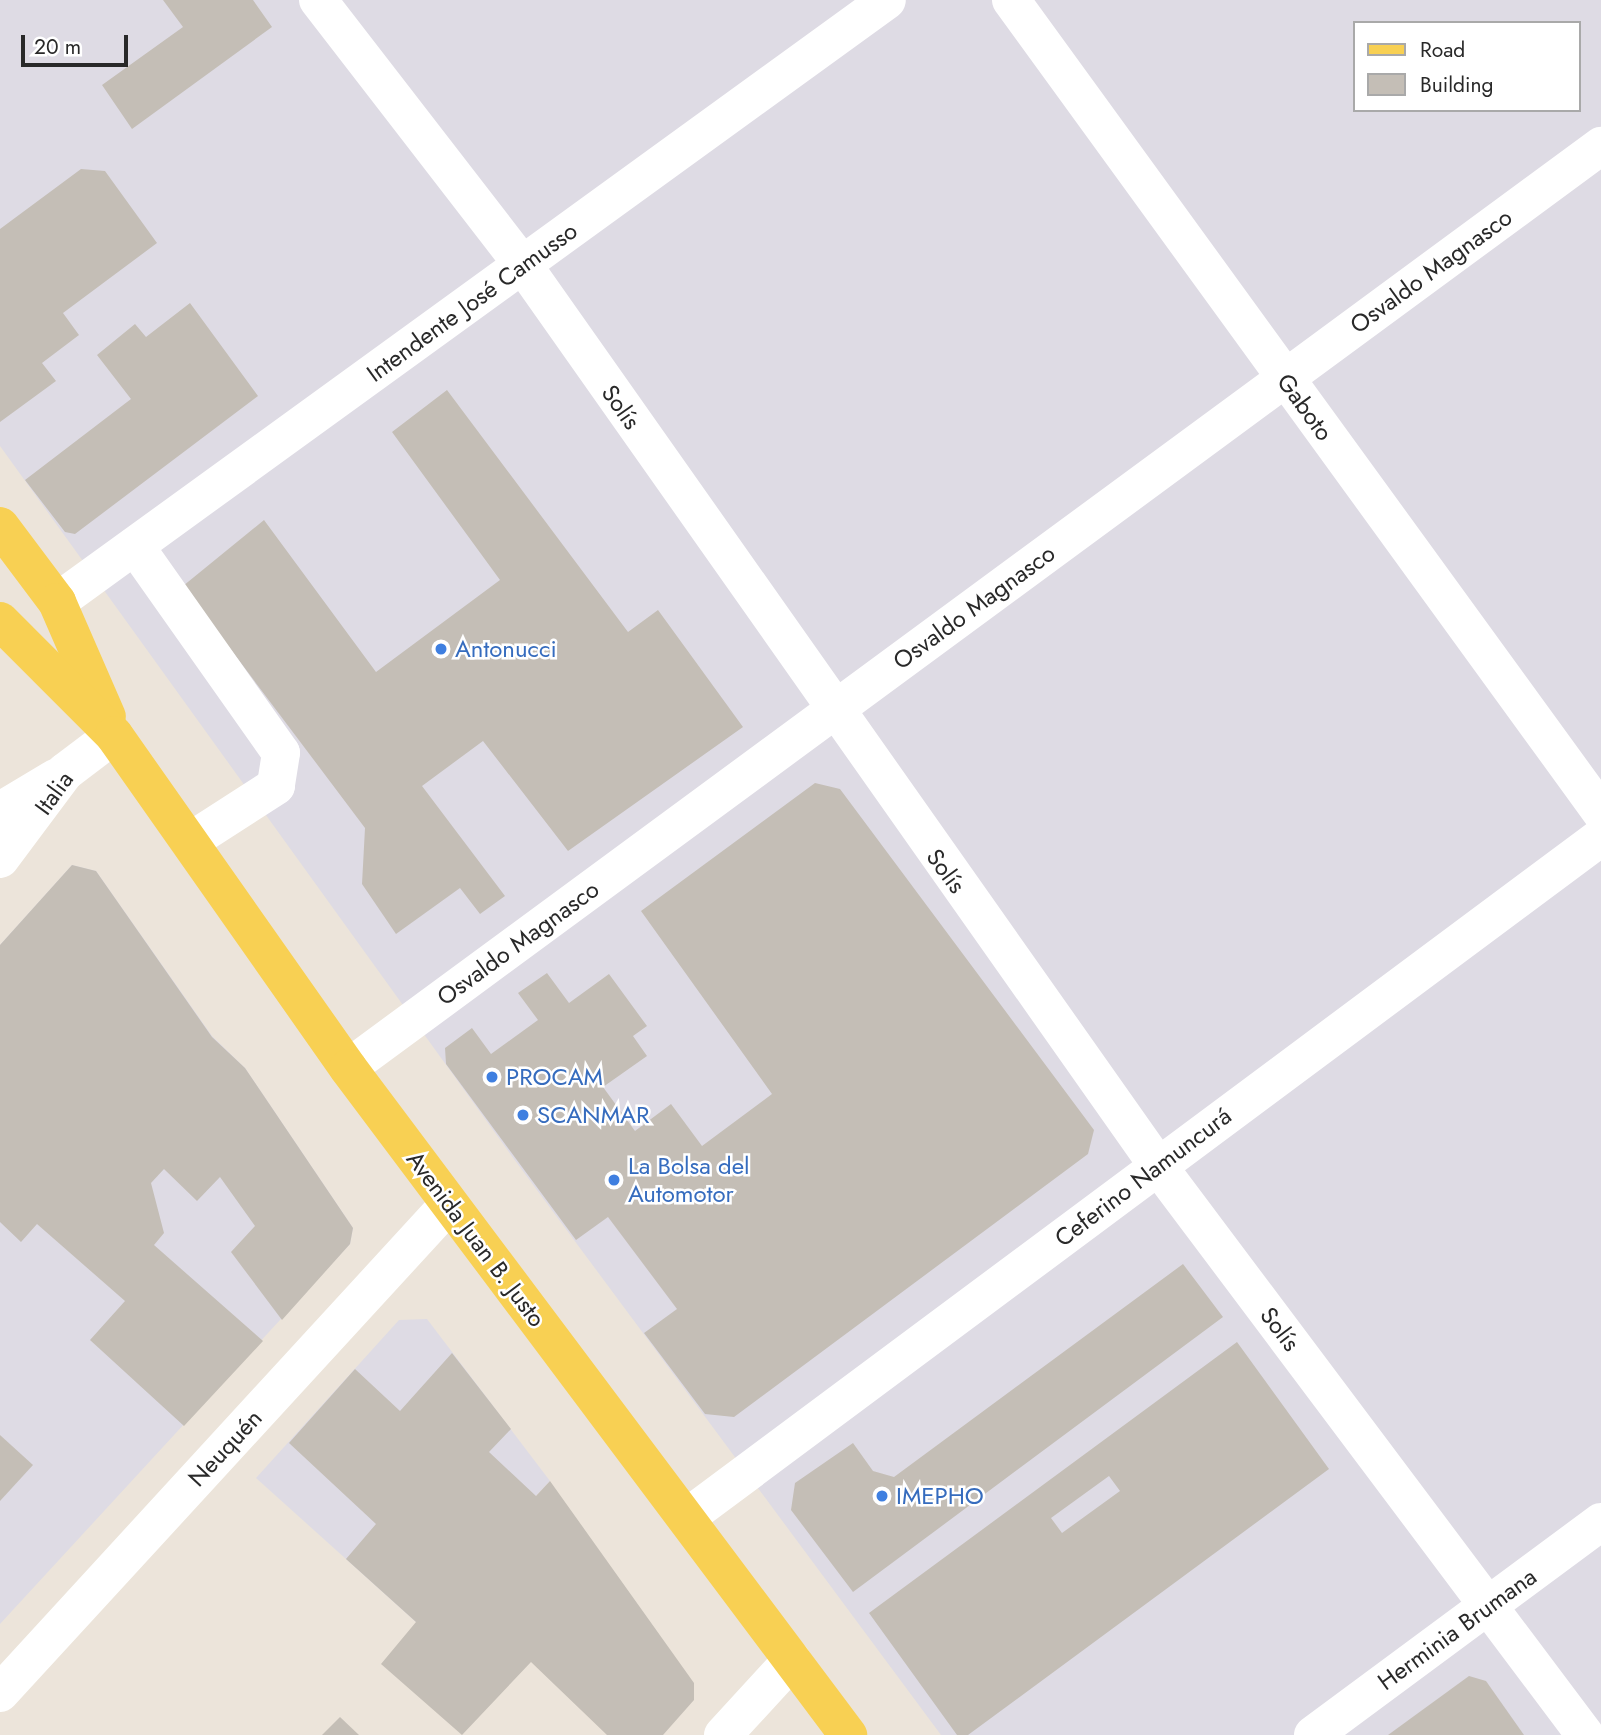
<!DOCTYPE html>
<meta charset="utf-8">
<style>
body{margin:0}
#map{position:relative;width:1601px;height:1735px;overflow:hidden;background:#ece4da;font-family:Jost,sans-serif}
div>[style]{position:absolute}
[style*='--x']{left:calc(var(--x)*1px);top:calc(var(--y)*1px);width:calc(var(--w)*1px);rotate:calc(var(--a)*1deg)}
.industrial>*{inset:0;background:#dedbe4}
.building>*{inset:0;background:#c4beb6}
.minor>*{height:38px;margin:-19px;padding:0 19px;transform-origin:19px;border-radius:19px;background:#fff}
.major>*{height:38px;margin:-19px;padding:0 19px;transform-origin:19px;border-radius:19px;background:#f8d053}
.dots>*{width:19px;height:19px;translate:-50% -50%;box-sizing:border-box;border:4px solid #fff;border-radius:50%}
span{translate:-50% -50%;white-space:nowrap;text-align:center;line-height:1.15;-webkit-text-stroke:5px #fff;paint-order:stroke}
.street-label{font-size:24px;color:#292929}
.shop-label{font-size:24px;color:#366cbe}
.left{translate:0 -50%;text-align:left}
.legend{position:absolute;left:1353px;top:21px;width:228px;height:91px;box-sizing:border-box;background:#fff;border:2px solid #a9a9a9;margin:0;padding:9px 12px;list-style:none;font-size:21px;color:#292929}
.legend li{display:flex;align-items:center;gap:14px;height:35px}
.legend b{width:35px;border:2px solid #a9a9a9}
.scale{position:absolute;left:21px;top:35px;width:107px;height:32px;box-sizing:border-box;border:4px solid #292929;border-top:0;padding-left:9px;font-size:21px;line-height:24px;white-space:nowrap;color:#292929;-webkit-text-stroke:5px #fff;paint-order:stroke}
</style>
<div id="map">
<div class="industrial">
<i style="clip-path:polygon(evenodd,0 0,1601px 0,1601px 1735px,941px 1735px,511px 1155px,0 446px,0 0,1354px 23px,1578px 23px,1578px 110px,1354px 110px,1354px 23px)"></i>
<i style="clip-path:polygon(72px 865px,96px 871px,212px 1036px,245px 1068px,353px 1228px,350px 1244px,0 1624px,0 945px)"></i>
<i style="clip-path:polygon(427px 1319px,550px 1481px,416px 1622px,256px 1478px,399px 1320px)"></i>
</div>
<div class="building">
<i style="clip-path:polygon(163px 0,253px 0,272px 27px,132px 129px,102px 85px,183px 27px)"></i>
<i style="clip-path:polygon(81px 169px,105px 171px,157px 243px,63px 313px,79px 335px,42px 363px,56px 381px,0 422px,0 229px)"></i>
<i style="clip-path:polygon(190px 303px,258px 396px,75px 534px,65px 532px,25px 480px,131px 399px,97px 355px,135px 324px,146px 337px)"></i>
<i style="clip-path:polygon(447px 390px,628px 632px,658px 610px,743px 727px,568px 851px,483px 741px,422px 786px,505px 896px,480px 914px,460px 888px,396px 934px,362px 884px,365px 828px,183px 586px,264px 520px,376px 672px,500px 580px,392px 432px)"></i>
<i style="clip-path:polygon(815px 783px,840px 789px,1094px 1130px,1088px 1154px,734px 1417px,705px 1414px,644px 1333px,677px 1309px,608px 1217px,576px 1240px,446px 1064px,445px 1048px,472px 1028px,491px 1054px,538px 1020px,518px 993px,547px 973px,569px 1003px,609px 974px,647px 1026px,633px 1036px,647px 1056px,603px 1087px,635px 1131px,671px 1104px,702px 1146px,772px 1094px,641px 911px)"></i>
<i style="clip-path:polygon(72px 865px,96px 871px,212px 1037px,245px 1068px,353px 1228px,350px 1244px,282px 1320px,231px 1252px,255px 1226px,220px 1177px,197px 1201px,164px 1169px,151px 1183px,164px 1233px,154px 1245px,263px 1341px,184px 1426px,90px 1340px,125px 1301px,37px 1224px,21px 1242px,0 1222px,0 945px)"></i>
<i style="clip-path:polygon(1183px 1264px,1223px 1317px,853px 1592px,791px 1510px,795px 1483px,853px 1443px,873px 1471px,894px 1477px)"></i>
<i style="clip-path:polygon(evenodd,1237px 1342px,1329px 1469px,968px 1735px,957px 1735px,869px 1613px,1237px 1342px,1109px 1476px,1120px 1491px,1062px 1533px,1051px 1518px,1109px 1476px)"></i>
<i style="clip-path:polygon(452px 1353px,511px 1429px,489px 1452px,536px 1496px,550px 1481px,694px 1683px,694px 1700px,663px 1735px,607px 1735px,531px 1662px,462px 1735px,381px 1664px,416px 1622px,346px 1559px,376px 1524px,289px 1443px,355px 1369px,400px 1411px)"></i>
<i style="clip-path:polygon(0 1435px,33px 1465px,0 1501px)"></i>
<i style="clip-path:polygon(1469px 1676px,1486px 1681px,1524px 1735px,1388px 1735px)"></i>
<i style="clip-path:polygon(340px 1717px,359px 1735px,322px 1735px)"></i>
</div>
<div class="minor">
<i style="--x:318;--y:0;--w:335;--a:52.3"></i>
<i style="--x:523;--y:265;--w:1102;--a:54.82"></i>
<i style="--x:1158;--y:1166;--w:711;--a:53.11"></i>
<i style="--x:1011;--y:0;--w:1004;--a:54"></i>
<i style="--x:135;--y:546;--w:253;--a:54.8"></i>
<i style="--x:281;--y:753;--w:33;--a:99"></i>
<i style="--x:276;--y:786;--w:103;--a:147.2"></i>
<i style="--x:57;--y:602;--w:1025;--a:-35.95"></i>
<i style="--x:0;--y:811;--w:66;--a:-30.8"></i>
<i style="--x:0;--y:859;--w:109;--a:-53.2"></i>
<i style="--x:65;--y:772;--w:61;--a:-37.1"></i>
<i style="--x:348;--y:1068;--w:1556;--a:-36.35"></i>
<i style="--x:686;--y:1518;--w:1141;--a:-36.66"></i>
<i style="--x:0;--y:1693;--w:664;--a:-47.44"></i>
<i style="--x:723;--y:1735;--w:102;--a:-47.4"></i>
<i style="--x:1313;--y:1735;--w:358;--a:-36.5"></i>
</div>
<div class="major">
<i style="--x:0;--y:526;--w:95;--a:53.1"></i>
<i style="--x:57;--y:602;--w:125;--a:66.5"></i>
<i style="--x:0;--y:621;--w:161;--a:45"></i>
<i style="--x:114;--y:735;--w:407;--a:54.9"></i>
<i style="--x:348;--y:1068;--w:834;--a:53.14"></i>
</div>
<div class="dots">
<i style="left:441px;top:649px;background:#3f7fe0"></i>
<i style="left:492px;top:1077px;background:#3f7fe0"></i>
<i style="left:523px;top:1115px;background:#3f7fe0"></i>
<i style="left:614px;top:1180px;background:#3f7fe0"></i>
<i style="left:882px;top:1496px;background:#3f7fe0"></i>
</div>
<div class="street-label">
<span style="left:1431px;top:271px;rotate:-36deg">Osvaldo Magnasco</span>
<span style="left:472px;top:302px;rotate:-36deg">Intendente José Camusso</span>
<span style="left:621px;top:407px;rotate:55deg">Solís</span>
<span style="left:1305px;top:407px;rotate:54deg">Gaboto</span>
<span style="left:974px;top:607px;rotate:-36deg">Osvaldo Magnasco</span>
<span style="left:54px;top:793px;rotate:-54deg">Italia</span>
<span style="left:946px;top:871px;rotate:54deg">Solís</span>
<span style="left:518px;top:943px;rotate:-36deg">Osvaldo Magnasco</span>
<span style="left:1143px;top:1177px;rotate:-37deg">Ceferino Namuncurá</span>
<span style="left:476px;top:1239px;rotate:53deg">Avenida Juan B. Justo</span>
<span style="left:1280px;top:1329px;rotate:53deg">Solís</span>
<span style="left:225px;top:1448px;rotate:-47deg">Neuquén</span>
<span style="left:1457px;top:1629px;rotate:-36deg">Herminia Brumana</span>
</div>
<div class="shop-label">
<span class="left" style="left:455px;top:649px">Antonucci</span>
<span class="left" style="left:506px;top:1077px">PROCAM</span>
<span class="left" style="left:537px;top:1115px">SCANMAR</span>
<span class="left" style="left:628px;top:1180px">La Bolsa del<br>Automotor</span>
<span class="left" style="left:896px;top:1496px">IMEPHO</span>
</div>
<ul class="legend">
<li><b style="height:9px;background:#f8d053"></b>Road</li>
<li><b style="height:19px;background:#c4beb6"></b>Building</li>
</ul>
<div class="scale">20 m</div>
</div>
